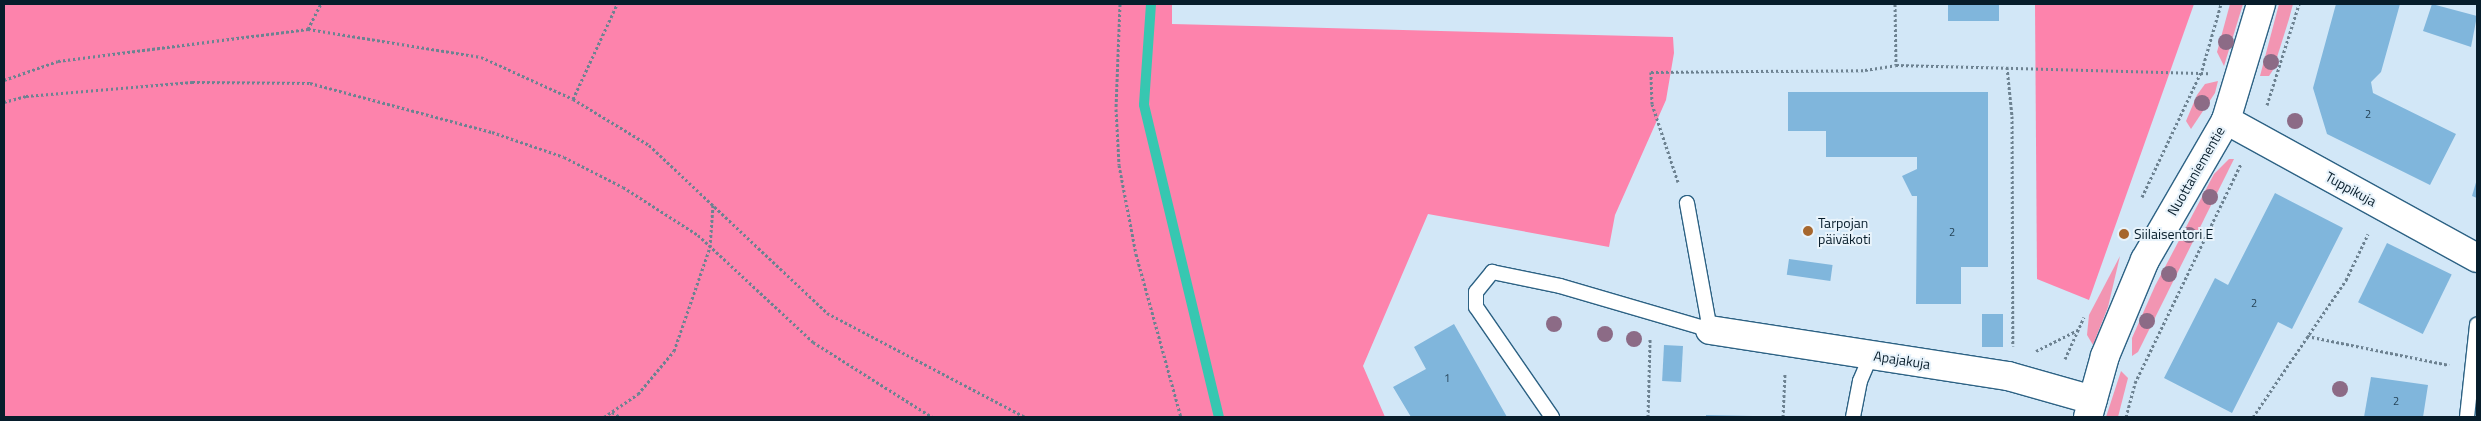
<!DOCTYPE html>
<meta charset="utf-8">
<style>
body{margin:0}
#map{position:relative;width:2481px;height:421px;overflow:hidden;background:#d2e7f7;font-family:"Titillium Web",sans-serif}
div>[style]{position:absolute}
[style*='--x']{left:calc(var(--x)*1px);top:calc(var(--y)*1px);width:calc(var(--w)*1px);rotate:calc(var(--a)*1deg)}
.green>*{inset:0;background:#f295b2}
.forest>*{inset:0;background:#fd83ac}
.stream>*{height:10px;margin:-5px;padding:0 5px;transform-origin:5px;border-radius:5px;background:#37c7b1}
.building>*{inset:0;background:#80b6dc;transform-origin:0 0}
.path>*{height:3px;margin-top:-1.5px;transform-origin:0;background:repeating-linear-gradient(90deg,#6d8291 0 2.5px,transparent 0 5px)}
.roads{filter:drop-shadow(1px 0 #2d6284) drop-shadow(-1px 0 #2d6284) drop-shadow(0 1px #2d6284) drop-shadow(0 -1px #2d6284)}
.lane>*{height:14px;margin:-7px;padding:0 7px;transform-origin:7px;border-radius:7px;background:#fff}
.street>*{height:28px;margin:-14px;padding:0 14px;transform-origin:14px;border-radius:14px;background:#fff}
.secondary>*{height:28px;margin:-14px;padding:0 14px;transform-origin:14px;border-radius:14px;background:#fff}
.trees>*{width:16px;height:16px;margin:-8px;border-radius:50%;background:#8c6b86}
.dots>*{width:14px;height:14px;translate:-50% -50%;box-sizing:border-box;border:2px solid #e8f3fb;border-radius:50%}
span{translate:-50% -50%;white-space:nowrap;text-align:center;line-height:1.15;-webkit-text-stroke:4px #e8f3fb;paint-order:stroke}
.number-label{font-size:11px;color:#254357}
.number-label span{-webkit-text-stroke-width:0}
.street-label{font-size:14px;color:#071d2b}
.poi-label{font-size:14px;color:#071d2b}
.left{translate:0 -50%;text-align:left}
.frame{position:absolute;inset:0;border:5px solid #071d2b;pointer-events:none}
</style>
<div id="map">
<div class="green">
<i style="clip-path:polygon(2230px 4px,2243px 4px,2224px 66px,2217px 52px)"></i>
<i style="clip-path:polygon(2279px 4px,2293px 4px,2289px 19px,2273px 70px,2269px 76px,2260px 76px)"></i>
<i style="clip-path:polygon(2218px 81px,2215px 93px,2191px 129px,2186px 121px,2197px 95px,2205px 84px)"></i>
<i style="clip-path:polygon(2229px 159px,2234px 159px,2138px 352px,2132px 356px,2132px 338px,2155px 286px,2214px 174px)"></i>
<i style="clip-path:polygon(2120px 256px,2108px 307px,2093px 345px,2087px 335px,2089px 315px)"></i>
<i style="clip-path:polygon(2121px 371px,2128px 378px,2118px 417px,2106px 417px)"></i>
</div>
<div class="forest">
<i style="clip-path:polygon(4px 4px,1172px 4px,1172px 24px,1673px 37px,1674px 53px,1666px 100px,1615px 215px,1609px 247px,1428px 214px,1363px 366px,1385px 417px,4px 417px)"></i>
<i style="clip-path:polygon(2035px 4px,2194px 4px,2089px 300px,2037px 279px)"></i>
</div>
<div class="stream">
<i style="--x:1151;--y:4;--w:101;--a:94"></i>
<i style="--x:1144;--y:105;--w:321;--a:76.5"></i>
</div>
<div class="building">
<i style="left:1948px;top:4px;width:51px;height:17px"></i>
<i style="clip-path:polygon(2336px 4px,2400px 4px,2381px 72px,2371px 82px,2373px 93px,2456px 134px,2430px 185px,2327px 134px,2313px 88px)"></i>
<i style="clip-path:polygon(2432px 4px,2477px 16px,2471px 47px,2423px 31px)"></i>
<i style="clip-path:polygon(1788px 92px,1988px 92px,1988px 267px,1961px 267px,1961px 304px,1916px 304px,1917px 196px,1912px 196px,1902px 176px,1917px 169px,1917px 157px,1826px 157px,1826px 131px,1788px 131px)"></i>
<i style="clip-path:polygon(2477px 179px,2477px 198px,2472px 196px)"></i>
<i style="clip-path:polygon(2275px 193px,2343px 228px,2292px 329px,2278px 322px,2232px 413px,2164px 378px,2215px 278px,2228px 285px)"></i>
<i style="left:2387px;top:243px;width:72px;height:66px;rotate:26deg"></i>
<i style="left:1789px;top:259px;width:44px;height:16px;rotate:8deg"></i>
<i style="left:1982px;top:314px;width:21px;height:33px"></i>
<i style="clip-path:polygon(1454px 324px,1507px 417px,1411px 417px,1393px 387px,1426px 369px,1414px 347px)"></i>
<i style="left:1664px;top:345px;width:19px;height:36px;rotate:3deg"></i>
<i style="clip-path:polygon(2371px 377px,2428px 385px,2423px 417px,2364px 417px)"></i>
<i style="clip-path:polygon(1706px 415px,1753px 416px,1753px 417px,1706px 417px)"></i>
</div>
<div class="path">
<i style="--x:1120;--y:4;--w:105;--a:92.2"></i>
<i style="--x:1116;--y:109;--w:56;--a:86.9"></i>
<i style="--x:1119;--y:165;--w:91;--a:79.2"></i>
<i style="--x:1136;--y:254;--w:169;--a:74.6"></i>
<i style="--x:1895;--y:4;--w:61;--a:89.1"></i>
<i style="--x:308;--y:29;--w:28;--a:-63"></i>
<i style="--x:2007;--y:67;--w:49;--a:84.2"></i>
<i style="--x:2012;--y:116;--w:230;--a:89.8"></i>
<i style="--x:4;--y:80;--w:57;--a:-19.4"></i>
<i style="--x:58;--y:61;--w:252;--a:-7.3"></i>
<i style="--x:308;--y:29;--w:175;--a:9.2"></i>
<i style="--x:481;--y:57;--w:101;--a:24.5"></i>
<i style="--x:573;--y:99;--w:89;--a:31.2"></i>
<i style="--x:649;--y:145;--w:245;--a:43.3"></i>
<i style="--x:827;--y:313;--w:224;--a:27.7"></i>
<i style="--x:573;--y:99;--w:105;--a:-65.1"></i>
<i style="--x:4;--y:102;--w:23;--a:-15"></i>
<i style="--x:26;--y:96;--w:167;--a:-4.8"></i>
<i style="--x:192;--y:82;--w:118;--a:0.5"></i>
<i style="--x:310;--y:83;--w:188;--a:15.1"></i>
<i style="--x:492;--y:132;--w:76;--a:19.1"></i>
<i style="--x:564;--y:157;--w:66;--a:27"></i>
<i style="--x:623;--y:187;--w:89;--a:32.6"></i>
<i style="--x:698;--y:235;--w:157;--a:42.9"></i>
<i style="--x:813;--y:342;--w:141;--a:32.2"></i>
<i style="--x:2267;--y:105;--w:106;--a:-72.4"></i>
<i style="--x:1678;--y:182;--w:82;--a:-108.4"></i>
<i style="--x:1652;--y:104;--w:32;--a:-92"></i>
<i style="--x:1651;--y:72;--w:214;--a:-0.5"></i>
<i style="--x:1865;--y:70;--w:31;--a:-9"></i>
<i style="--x:1896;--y:65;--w:313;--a:1.5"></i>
<i style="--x:2142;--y:197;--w:140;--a:-64.7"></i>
<i style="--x:2202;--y:70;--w:69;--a:-73.9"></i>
<i style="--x:2307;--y:336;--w:145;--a:11.5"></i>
<i style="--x:2036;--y:351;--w:47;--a:-26.6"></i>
<i style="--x:2065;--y:359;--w:46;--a:-65.7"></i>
<i style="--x:612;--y:412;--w:9;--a:32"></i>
<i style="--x:604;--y:417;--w:41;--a:-34.1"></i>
<i style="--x:638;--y:394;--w:56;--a:-50.1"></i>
<i style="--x:674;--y:351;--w:110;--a:-70.9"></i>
<i style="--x:710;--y:247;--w:42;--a:-85.9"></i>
<i style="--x:1648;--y:417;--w:79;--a:-88.5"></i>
<i style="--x:1783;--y:417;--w:44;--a:-87.4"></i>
<i style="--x:2126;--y:417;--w:35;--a:-75"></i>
<i style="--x:2135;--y:383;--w:243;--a:-64.2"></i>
<i style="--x:2253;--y:417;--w:166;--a:-55.8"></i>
<i style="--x:2346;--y:280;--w:51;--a:-64.4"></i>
</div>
<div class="roads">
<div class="lane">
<i style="--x:1552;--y:417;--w:134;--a:-124.6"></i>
<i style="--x:1476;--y:307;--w:15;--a:-90"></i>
<i style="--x:1476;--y:292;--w:26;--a:-51"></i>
<i style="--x:1492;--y:272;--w:69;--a:11.6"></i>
<i style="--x:1560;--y:286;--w:156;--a:16.3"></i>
<i style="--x:1710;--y:330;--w:129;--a:-100.3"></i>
<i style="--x:1853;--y:417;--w:37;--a:-79"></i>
<i style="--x:1860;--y:381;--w:28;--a:-67"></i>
<i style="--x:2467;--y:417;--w:93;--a:-83.8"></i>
</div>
<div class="street">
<i style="--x:2226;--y:120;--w:286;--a:28.8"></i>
<i style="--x:1710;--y:330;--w:302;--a:8.8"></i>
<i style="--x:2008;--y:376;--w:88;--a:15.8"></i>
</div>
<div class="secondary">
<i style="--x:2088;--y:417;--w:63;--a:-74.4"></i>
<i style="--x:2105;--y:356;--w:104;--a:-67.4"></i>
<i style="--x:2145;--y:260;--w:162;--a:-59.9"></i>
<i style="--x:2226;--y:120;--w:121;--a:-73.2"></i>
</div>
</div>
<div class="trees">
<i style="left:2226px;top:42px"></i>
<i style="left:2271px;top:62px"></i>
<i style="left:2202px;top:103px"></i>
<i style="left:2295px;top:121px"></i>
<i style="left:2210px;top:197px"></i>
<i style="left:2189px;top:235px"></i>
<i style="left:2169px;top:274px"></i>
<i style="left:2147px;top:321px"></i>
<i style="left:1554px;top:324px"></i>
<i style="left:1605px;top:334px"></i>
<i style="left:1634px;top:339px"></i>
<i style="left:2340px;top:389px"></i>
</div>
<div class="dots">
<i style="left:1808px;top:231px;background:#a6672e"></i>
<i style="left:2124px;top:234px;background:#a6672e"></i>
</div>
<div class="number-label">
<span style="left:2368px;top:114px">2</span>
<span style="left:1952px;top:232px">2</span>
<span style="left:2254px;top:303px">2</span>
<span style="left:1447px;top:378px">1</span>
<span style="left:2396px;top:401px">2</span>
</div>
<div class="street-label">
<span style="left:2196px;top:171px;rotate:-60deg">Nuottaniementie</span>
<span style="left:2351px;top:189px;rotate:29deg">Tuppikuja</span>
<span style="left:1902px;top:360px;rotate:9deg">Apajakuja</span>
</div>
<div class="poi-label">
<span class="left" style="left:1818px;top:231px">Tarpojan<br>päiväkoti</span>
<span class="left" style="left:2134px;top:234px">Siilaisentori E</span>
</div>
<div class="frame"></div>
</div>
